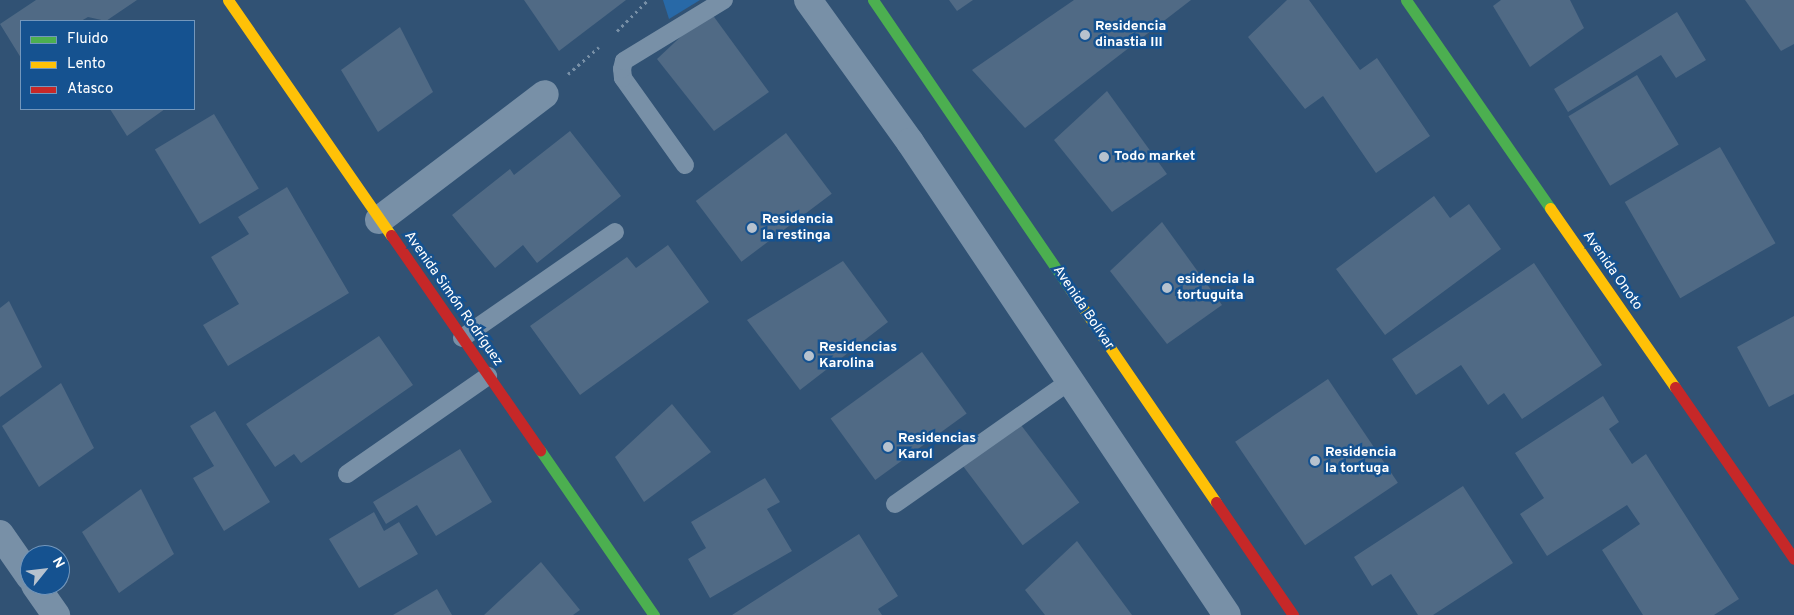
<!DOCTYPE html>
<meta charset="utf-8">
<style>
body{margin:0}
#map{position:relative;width:1794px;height:615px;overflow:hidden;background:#315274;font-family:Overpass,sans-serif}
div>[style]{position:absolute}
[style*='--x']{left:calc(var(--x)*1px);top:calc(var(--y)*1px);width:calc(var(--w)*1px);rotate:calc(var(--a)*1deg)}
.green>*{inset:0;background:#2869a7}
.building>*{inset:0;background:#506a85;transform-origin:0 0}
.path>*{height:3px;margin-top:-1.5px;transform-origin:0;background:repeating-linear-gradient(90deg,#7890a7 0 2.5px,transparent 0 6.5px)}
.lane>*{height:18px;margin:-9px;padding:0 9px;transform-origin:9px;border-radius:9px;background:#7890a7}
.street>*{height:28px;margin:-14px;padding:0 14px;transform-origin:14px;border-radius:14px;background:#7890a7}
.fast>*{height:11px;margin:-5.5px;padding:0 5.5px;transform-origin:5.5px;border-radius:5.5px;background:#4caf50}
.slow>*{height:11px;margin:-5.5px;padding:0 5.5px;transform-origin:5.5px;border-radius:5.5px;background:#ffc107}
.jam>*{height:11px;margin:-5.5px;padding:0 5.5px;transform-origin:5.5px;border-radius:5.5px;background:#c62828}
.dots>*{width:14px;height:14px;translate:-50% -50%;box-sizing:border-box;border:2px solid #155290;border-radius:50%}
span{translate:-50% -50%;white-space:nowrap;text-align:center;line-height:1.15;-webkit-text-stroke:5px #155290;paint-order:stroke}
.poi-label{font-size:14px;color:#fff;font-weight:700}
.left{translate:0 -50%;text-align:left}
.street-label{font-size:14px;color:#fff}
.legend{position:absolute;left:20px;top:20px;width:175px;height:90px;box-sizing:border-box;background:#155290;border:1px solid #7397bc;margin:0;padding:6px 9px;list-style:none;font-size:15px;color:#fff}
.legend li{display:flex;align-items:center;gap:10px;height:25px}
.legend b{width:25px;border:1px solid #7397bc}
.north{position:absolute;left:20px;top:545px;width:50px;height:50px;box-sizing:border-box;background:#155290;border:1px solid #7397bc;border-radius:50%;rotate:61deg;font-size:14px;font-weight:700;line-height:20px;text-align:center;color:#fff}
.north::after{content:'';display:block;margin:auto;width:18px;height:22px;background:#b7c2ce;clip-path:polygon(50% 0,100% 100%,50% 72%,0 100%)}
</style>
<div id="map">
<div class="green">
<i style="clip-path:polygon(663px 0,700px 0,669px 19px)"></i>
</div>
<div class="building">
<i style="clip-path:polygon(36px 0,137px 0,106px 21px,88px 17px,81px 21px,21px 21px,21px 58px,0 24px)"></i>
<i style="clip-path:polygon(524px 0,626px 0,559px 51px)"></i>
<i style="clip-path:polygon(949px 0,973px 0,957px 11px)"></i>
<i style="clip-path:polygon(1074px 0,1191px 0,1025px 128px,972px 70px)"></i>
<i style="clip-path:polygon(1287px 0,1309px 0,1360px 70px,1377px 58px,1430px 136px,1376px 173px,1323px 96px,1305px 109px,1248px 37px)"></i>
<i style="clip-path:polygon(1501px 0,1570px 0,1584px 28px,1530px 67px,1493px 6px)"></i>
<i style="clip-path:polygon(1745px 0,1794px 0,1794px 44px,1781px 51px)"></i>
<i style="clip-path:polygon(709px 10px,769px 92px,714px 131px,657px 59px)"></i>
<i style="clip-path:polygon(1677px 12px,1706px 60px,1676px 78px,1661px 55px,1568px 112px,1554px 89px)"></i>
<i style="clip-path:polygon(400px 27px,433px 92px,378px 132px,341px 70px)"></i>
<i style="left:1637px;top:75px;width:81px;height:80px;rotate:59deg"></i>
<i style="clip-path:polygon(1107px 91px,1167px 174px,1112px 212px,1054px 140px)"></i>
<i style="clip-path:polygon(110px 109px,165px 109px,127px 136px)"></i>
<i style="left:214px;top:114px;width:87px;height:69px;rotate:59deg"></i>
<i style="clip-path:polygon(570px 131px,621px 196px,537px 263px,523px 245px,495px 268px,452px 215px,510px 169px,514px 175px)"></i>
<i style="left:786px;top:133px;width:76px;height:113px;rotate:53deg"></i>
<i style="left:1720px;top:147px;width:111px;height:110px;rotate:60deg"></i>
<i style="clip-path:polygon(287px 187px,349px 293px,228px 366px,203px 325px,239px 304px,211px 257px,249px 234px,238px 217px)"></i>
<i style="clip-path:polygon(1434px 196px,1450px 218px,1469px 204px,1501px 249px,1385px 335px,1336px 269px)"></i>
<i style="clip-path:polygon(1162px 222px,1222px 305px,1167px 344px,1110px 271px)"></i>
<i style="clip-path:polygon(668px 245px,709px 302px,580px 395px,530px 326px,627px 257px,636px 268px)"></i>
<i style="clip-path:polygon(843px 261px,888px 322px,800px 390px,747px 320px)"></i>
<i style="clip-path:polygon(1534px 263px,1602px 365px,1522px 419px,1504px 393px,1488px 405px,1461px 365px,1416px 395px,1392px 359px)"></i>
<i style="clip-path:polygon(9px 301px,42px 367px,0 397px,0 308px)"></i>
<i style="clip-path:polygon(1794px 316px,1794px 394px,1769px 407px,1737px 347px)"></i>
<i style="clip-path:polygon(379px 336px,413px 385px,301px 463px,294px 454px,275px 467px,246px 424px)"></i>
<i style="left:922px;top:352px;width:76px;height:113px;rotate:54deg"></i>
<i style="left:1328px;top:379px;width:125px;height:112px;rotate:56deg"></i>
<i style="clip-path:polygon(61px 383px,94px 448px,39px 487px,2px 426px)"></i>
<i style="clip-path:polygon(1603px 396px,1619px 422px,1609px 429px,1632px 464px,1646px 454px,1739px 599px,1714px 615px,1643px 615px,1602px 550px,1640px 524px,1627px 505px,1547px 556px,1520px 514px,1544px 498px,1515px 453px)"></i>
<i style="clip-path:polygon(672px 404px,711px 452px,644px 502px,615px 457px)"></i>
<i style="clip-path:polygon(215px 411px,270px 502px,224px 531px,193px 478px,214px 466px,190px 426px)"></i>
<i style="left:1018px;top:421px;width:102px;height:71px;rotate:53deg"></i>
<i style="clip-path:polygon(460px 449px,492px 502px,436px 536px,417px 505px,386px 524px,373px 502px)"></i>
<i style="clip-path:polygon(765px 478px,780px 502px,767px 509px,792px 551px,710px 598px,688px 559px,706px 548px,691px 522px)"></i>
<i style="clip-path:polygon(1463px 486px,1513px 563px,1433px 615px,1418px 615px,1391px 574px,1372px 586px,1354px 557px)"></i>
<i style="clip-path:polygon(141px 489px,174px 554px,119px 593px,82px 532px)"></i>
<i style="clip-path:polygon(374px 512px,384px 531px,399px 522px,418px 554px,359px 588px,329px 539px)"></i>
<i style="clip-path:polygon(859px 534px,898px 596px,878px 609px,882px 615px,732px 615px)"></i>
<i style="clip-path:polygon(1077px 541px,1132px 615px,1045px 615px,1025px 590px)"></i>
<i style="clip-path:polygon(541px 562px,580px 610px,573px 615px,484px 615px)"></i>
<i style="clip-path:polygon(437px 589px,452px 615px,393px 615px)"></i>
</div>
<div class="path">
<i style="--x:617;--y:31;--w:44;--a:-45"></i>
<i style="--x:568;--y:74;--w:41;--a:-41.1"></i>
</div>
<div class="lane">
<i style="--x:685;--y:165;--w:107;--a:-125.5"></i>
<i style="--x:623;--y:78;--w:9;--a:-96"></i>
<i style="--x:622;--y:69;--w:8;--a:-76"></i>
<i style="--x:624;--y:61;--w:117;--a:-31.4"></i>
<i style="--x:462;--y:338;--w:186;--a:-34.7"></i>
<i style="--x:347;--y:474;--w:172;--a:-34.8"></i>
<i style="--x:895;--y:504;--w:214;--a:-35.1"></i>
</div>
<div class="street">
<i style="--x:808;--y:0;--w:175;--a:54.3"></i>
<i style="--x:910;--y:142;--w:569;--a:56.17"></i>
<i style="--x:379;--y:220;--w:208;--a:-37.2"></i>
<i style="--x:0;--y:534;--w:52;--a:55.1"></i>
<i style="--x:35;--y:585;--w:37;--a:55"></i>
</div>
<div class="fast">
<i style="--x:873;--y:0;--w:350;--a:55.7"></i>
<i style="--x:1406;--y:0;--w:253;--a:55.3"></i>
<i style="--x:540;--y:450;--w:201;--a:55.4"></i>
</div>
<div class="slow">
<i style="--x:228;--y:0;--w:286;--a:55.3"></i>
<i style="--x:1550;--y:208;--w:218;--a:55.1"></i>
<i style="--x:1070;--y:289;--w:258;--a:55.6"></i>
</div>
<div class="jam">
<i style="--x:391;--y:235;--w:262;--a:55.3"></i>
<i style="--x:1675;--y:387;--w:209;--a:55.3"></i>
<i style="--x:1216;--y:502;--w:137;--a:55.7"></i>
</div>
<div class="dots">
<i style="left:1085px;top:35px;background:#b7c2ce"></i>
<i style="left:1104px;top:157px;background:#b7c2ce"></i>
<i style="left:752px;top:228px;background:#b7c2ce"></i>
<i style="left:1167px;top:288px;background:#b7c2ce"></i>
<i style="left:809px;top:356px;background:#b7c2ce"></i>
<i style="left:888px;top:447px;background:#b7c2ce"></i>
<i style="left:1315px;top:461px;background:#b7c2ce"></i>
</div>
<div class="poi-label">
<span class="left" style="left:1095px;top:35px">Residencia<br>dinastia III</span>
<span class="left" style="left:1114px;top:157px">Todo market</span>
<span class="left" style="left:762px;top:228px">Residencia<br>la restinga</span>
<span class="left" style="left:1177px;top:288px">esidencia la<br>tortuguita</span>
<span class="left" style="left:819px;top:356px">Residencias<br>Karolina</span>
<span class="left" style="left:898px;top:447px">Residencias<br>Karol</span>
<span class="left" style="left:1325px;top:461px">Residencia<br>la tortuga</span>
</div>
<div class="street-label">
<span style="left:1612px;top:271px;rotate:55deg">Avenida Onoto</span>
<span style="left:453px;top:299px;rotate:55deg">Avenida Simón Rodríguez</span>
<span style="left:1083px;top:308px;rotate:56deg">Avenida Bolívar</span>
</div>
<ul class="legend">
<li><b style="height:6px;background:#4caf50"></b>Fluido</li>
<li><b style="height:6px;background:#ffc107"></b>Lento</li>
<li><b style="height:6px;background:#c62828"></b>Atasco</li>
</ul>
<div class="north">N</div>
</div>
